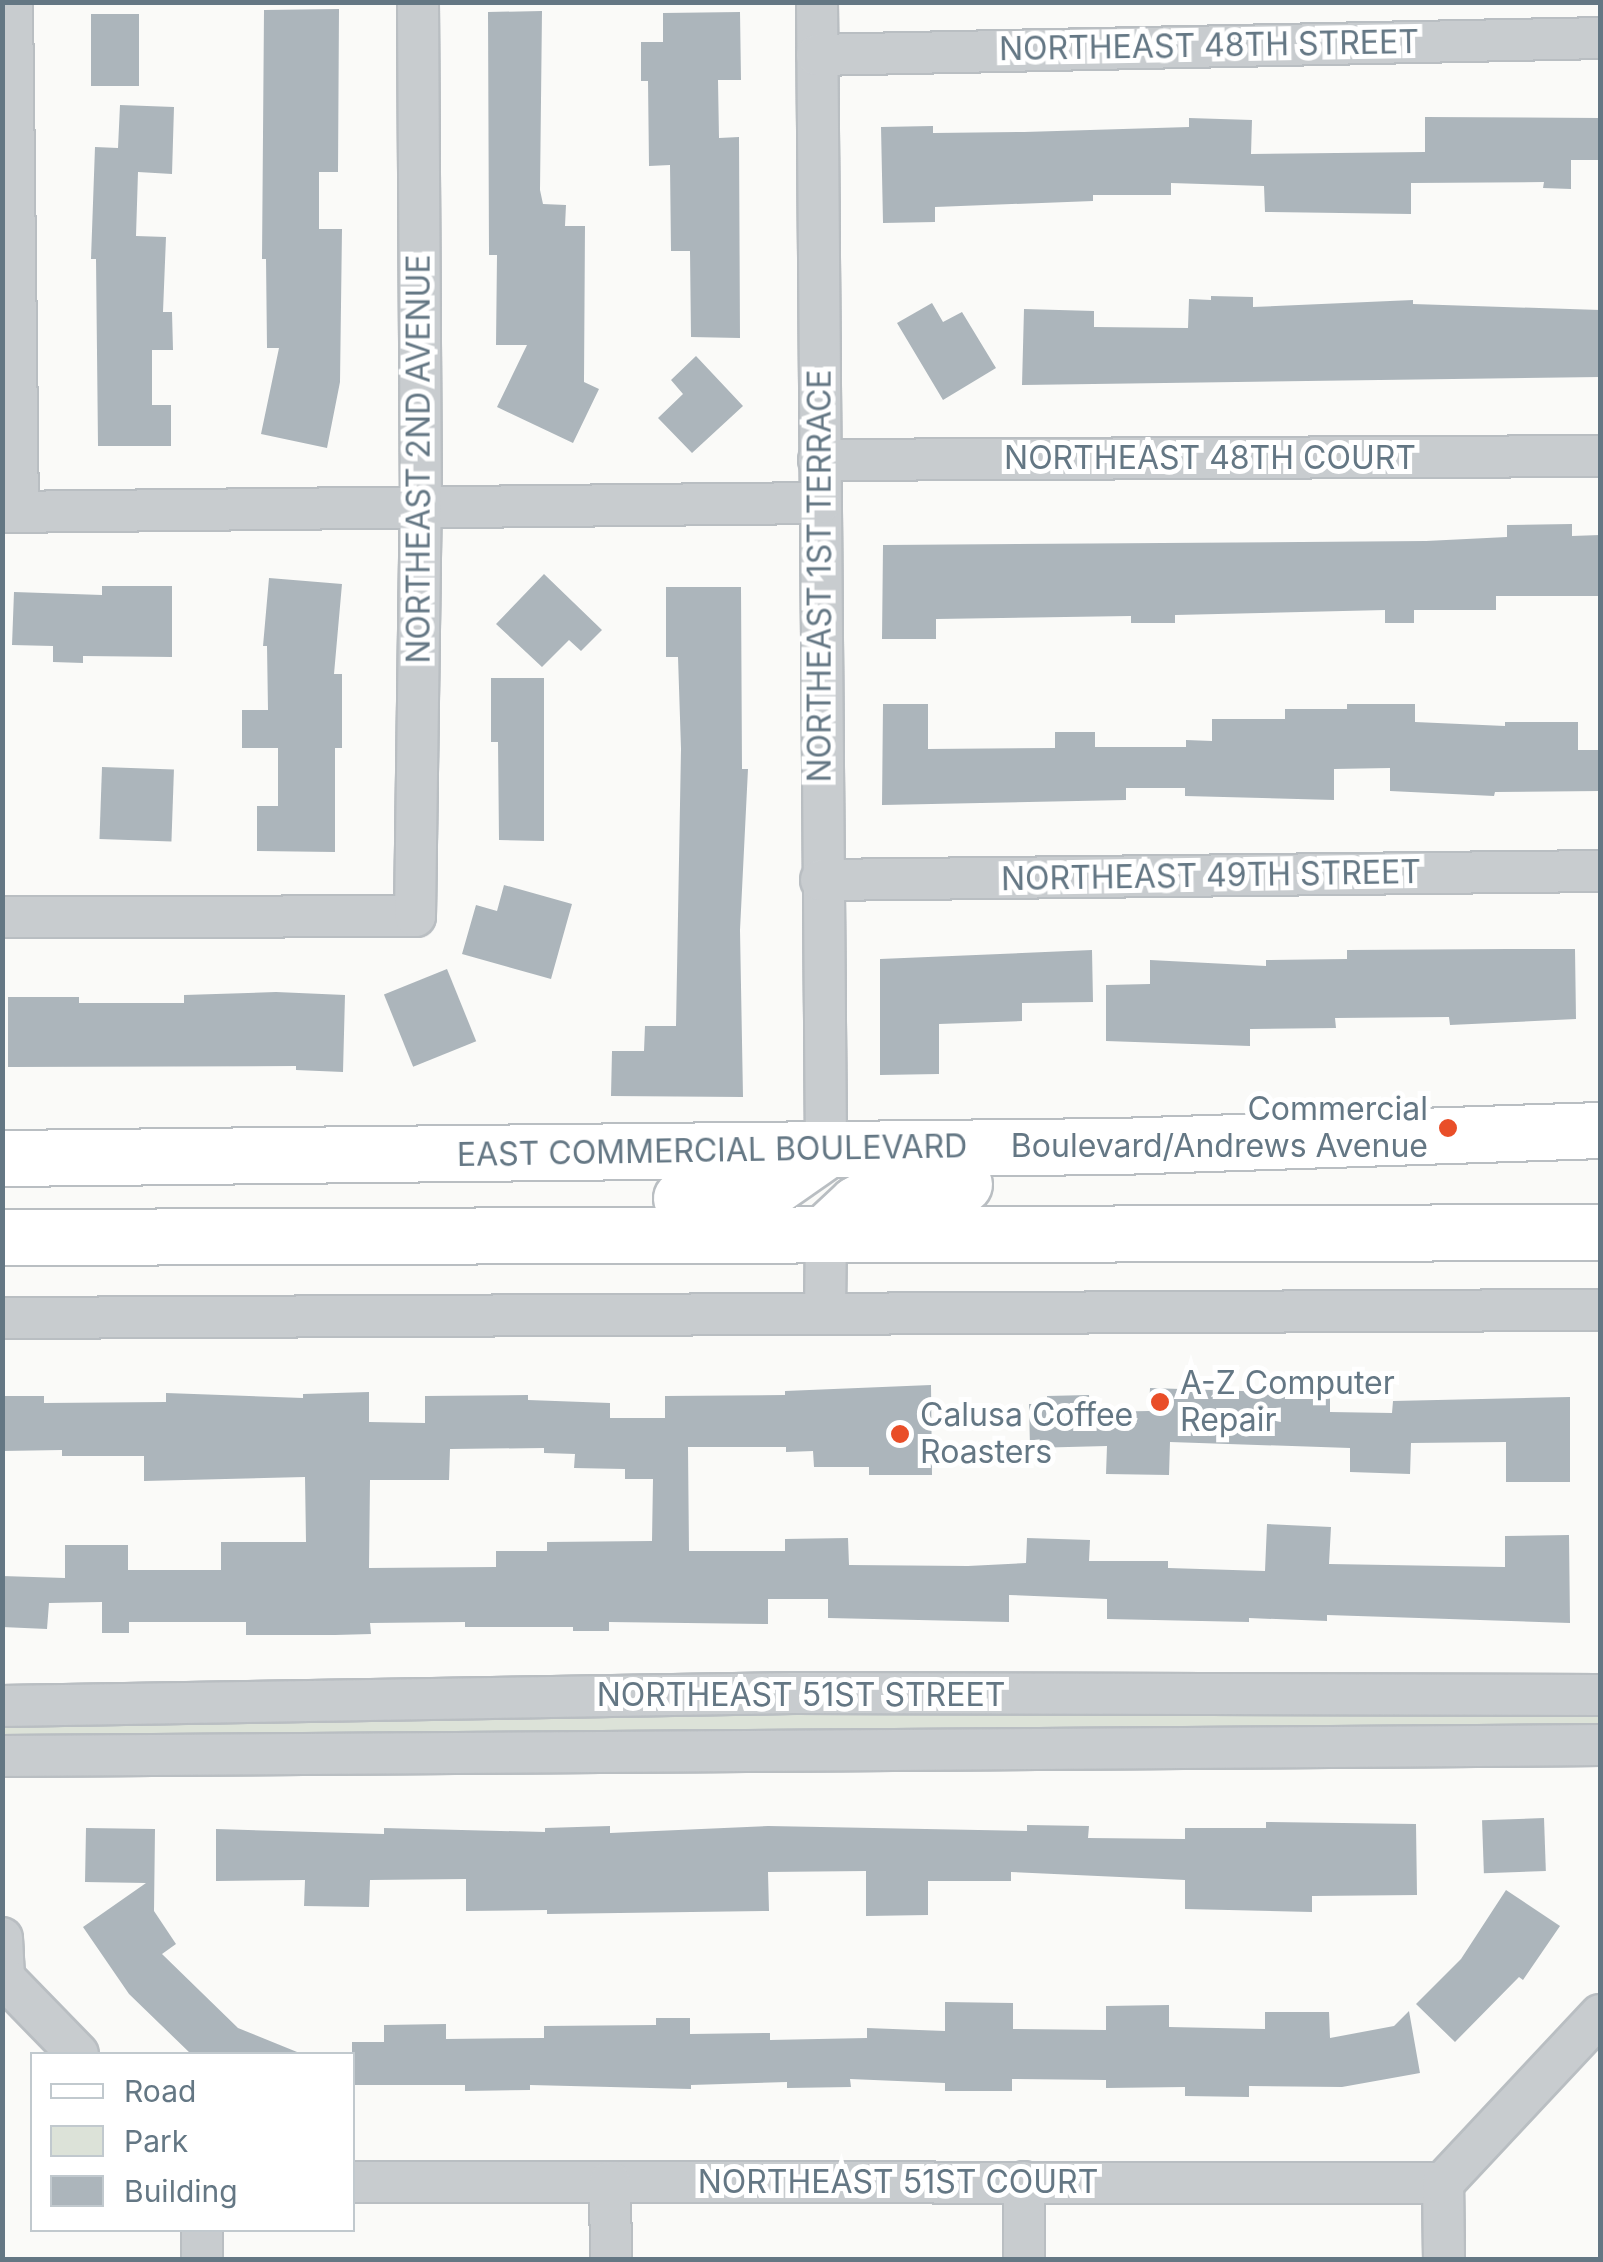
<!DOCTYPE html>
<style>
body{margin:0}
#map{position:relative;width:1603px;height:2262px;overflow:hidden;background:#fafaf8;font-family:Inter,sans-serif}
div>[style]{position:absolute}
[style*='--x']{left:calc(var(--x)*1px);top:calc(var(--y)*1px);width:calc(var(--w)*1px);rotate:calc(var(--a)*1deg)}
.green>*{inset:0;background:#dce2d8}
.building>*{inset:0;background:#acb5bb;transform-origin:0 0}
.roads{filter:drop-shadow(2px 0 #b9bec2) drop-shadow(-2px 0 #b9bec2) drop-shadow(0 2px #b9bec2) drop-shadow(0 -2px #b9bec2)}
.street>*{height:40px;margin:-20px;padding:0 20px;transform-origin:20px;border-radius:20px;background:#c8cccf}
.primary>*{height:55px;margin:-27.5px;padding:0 27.5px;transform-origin:27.5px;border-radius:27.5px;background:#fff}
.dots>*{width:28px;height:28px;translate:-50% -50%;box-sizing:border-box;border:5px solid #fff;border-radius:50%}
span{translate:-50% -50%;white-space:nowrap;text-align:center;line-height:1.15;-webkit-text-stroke:10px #fff;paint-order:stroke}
.street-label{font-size:32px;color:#647784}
.poi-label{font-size:32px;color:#647784}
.right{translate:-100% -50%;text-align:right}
.left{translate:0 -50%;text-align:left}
.frame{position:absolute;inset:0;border:5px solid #647784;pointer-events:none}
.legend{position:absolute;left:30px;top:2052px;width:325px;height:180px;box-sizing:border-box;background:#fff;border:2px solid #c1c9ce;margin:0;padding:12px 18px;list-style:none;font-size:30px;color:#647784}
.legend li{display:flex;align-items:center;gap:20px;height:50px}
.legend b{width:50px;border:2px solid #c1c9ce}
</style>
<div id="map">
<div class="green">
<i style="clip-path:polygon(1600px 1707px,1600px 1733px,3px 1748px,2px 1714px)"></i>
</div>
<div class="building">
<i style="clip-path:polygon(339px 9px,338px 172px,319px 172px,319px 229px,342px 229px,340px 382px,327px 448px,261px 434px,279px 348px,267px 348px,266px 259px,262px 259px,264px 10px)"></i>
<i style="clip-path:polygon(542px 11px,540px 190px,543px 204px,566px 205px,565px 226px,585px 226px,584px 382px,599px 389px,573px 443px,497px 407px,527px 345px,496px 345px,497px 255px,489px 255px,488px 12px)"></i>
<i style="clip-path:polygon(740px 12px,741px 80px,718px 80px,719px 138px,739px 137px,740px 338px,691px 337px,690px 251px,671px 251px,670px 165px,649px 166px,648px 81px,641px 81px,641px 42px,663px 42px,663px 13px)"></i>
<i style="left:91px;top:14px;width:48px;height:72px"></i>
<i style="clip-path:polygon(120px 105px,174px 107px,172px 174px,138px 172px,136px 236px,166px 237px,163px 312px,172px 312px,173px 350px,152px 350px,152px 405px,171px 405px,171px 446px,98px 446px,96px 259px,91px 259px,95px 147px,118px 148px)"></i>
<i style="clip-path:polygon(1425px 117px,1600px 118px,1600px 160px,1571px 160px,1571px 189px,1543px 188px,1544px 182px,1411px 183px,1411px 214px,1265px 212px,1264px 186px,1171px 183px,1171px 195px,1093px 195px,1093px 201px,935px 207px,935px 222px,883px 223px,881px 127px,933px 126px,933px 133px,1024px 132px,1189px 127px,1189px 118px,1252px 120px,1251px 154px,1425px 152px)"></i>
<i style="clip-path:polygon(1211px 296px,1253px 297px,1253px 307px,1413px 300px,1413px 304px,1600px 310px,1600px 377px,1022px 385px,1024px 309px,1094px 311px,1094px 327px,1188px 328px,1189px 299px,1211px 300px)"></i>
<i style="clip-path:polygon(932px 303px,943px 322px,962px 312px,996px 368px,943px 400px,897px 323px)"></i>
<i style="clip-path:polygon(696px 356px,743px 406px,692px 453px,658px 418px,683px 394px,671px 380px)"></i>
<i style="clip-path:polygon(1572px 524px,1572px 536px,1600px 535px,1600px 596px,1496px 596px,1496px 610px,1414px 610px,1414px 623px,1385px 623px,1385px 610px,1175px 615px,1175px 623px,1131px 623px,1131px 616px,936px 619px,936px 639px,882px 639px,883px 545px,1426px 541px,1507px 537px,1507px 525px)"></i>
<i style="clip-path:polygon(544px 574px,602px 630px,581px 651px,569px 640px,542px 667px,496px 624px)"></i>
<i style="clip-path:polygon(269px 578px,342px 584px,334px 674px,342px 674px,342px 748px,335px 748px,335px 852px,257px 851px,257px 806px,278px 806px,278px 748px,242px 748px,242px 710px,268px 710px,267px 646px,263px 646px)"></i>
<i style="clip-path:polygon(102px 586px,172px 586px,172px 657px,83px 656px,83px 663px,53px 662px,53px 646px,12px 645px,14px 592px,102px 595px)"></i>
<i style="clip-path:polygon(666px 587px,741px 587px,742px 769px,748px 769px,740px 930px,743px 1097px,611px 1096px,612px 1051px,644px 1051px,645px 1026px,676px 1026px,681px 749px,678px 657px,666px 657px)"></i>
<i style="clip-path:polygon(491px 678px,544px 678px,544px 841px,499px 840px,498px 742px,491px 742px)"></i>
<i style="clip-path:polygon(883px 704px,928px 704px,928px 749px,1055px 748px,1055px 732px,1095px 732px,1095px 747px,1186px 747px,1186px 740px,1212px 741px,1212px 719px,1285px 719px,1285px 709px,1347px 709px,1347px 704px,1415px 704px,1415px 722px,1505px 726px,1505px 722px,1578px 722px,1578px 750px,1600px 750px,1600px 791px,1495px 792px,1494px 796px,1390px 791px,1390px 768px,1334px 769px,1334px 800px,1185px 796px,1185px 788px,1126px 788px,1126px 800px,882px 805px)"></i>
<i style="left:102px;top:767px;width:72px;height:72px;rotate:2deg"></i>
<i style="clip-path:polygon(504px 885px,572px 904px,551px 979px,462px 954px,476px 905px,497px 911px)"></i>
<i style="clip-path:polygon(1508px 949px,1575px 949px,1576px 1019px,1450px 1025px,1449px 1017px,1335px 1018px,1336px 1028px,1250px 1029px,1250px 1046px,1106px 1041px,1106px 985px,1150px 984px,1150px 960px,1266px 966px,1266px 960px,1347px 959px,1347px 950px)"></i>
<i style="clip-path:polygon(1092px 950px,1093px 1002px,1022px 1003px,1022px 1021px,939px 1024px,939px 1074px,880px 1075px,880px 959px)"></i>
<i style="left:447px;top:969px;width:78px;height:68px;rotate:68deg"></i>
<i style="clip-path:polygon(276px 992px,345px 995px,343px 1072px,296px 1070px,296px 1066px,8px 1067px,8px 997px,79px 997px,79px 1003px,184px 1003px,184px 995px)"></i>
<i style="clip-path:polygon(evenodd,931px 1385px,932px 1475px,869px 1475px,869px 1467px,814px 1467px,813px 1451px,786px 1452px,786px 1447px,688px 1447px,689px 1551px,785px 1551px,785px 1539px,848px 1538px,849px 1565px,968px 1566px,1026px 1563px,1027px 1538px,1090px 1540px,1089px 1561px,1168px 1561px,1168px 1568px,1265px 1571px,1267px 1524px,1331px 1527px,1329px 1564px,1505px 1567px,1505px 1536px,1569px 1535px,1570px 1623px,1327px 1615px,1327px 1621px,1249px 1618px,1249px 1622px,1107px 1619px,1107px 1599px,1009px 1595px,1009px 1622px,828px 1618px,828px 1599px,768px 1599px,768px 1624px,609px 1622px,609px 1631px,573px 1631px,573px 1627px,465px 1627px,465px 1622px,370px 1623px,371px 1634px,335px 1635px,246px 1635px,246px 1622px,129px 1622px,129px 1633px,102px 1633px,102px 1602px,49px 1603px,47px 1629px,2px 1627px,2px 1576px,65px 1578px,65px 1545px,128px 1545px,128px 1570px,221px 1570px,221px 1542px,306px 1542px,305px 1477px,144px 1481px,144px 1456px,62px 1456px,62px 1450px,2px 1451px,2px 1396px,44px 1396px,44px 1403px,166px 1402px,166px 1393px,303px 1398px,303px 1394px,369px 1392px,369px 1422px,425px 1423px,425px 1396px,528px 1395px,528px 1400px,610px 1403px,610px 1418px,665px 1418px,665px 1396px,785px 1395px,785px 1391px,931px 1385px,544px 1448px,544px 1453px,575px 1454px,574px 1468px,625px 1469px,625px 1479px,653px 1479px,652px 1541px,547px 1542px,547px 1551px,496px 1551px,496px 1567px,369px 1568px,370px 1480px,449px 1480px,450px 1449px,544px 1448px)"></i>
<i style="clip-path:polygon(1150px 1388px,1330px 1394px,1330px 1412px,1392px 1413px,1393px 1401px,1570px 1397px,1570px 1482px,1506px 1482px,1506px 1442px,1411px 1443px,1410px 1474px,1350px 1472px,1350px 1448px,1170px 1442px,1169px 1475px,1106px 1474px,1107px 1446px,1030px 1448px,1029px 1404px,1047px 1404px,1047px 1396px,1089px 1395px,1090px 1412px,1149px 1411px)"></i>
<i style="left:1544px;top:1818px;width:53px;height:62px;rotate:88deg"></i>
<i style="clip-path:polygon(1266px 1822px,1416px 1824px,1417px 1895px,1312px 1896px,1312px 1912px,1185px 1909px,1185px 1880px,1011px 1872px,1011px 1881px,928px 1881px,928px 1915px,866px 1916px,866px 1871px,768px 1872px,769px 1911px,547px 1914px,547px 1910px,466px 1911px,466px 1879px,370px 1880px,369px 1907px,304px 1906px,305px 1880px,216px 1881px,216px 1829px,384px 1834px,384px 1828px,545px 1832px,545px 1828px,610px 1826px,610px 1833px,768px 1826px,1027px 1831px,1027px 1825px,1089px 1826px,1088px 1838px,1185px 1839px,1185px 1828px,1266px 1828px)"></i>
<i style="clip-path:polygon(86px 1828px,155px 1829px,154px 1911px,176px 1944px,162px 1954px,238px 2028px,302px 2054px,191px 2054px,129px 1994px,83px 1927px,146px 1883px,85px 1882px)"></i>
<i style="clip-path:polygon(1506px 1890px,1560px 1926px,1523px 1980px,1519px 1977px,1455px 2042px,1416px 2004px,1461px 1959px)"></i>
<i style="clip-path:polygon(945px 2002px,1013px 2003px,1013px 2029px,1106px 2030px,1106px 2006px,1169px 2005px,1169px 2027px,1265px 2029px,1265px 2012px,1329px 2012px,1330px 2038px,1394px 2026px,1409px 2011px,1420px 2073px,1342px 2087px,1249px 2086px,1249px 2097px,1185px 2096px,1185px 2087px,1106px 2088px,1106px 2080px,1012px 2079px,1012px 2091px,945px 2091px,945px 2083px,850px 2079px,851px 2087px,787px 2088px,787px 2082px,691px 2085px,691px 2089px,530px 2085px,530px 2090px,465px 2091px,465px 2085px,352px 2085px,352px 2042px,384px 2042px,384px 2025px,446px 2024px,446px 2039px,544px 2038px,544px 2026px,656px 2025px,656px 2018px,690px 2018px,690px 2034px,770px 2033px,770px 2040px,867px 2038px,867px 2028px,945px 2031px)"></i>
</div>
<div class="roads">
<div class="street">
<i style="--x:12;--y:2;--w:510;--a:89.33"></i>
<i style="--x:817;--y:2;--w:1148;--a:89.55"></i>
<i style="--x:817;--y:55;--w:783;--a:-1.24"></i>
<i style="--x:819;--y:460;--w:781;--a:-0.29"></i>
<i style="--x:2;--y:512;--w:818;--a:-0.63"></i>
<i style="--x:821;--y:880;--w:779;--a:-0.66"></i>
<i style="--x:2;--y:917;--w:413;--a:-0.1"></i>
<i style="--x:415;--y:916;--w:407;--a:-89.2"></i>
<i style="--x:421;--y:509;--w:507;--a:-90.34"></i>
<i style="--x:825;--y:1314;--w:82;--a:-89.3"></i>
<i style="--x:2;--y:1318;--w:1598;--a:-0.29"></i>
<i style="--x:2;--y:1706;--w:792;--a:-0.94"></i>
<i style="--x:794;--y:1693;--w:806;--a:0.14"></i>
<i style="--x:2;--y:1756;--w:1598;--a:-0.39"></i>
<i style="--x:2;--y:1938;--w:40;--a:87.1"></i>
<i style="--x:4;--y:1978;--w:106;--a:45.8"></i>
<i style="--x:352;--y:2182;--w:1091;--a:0.05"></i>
<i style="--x:610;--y:2182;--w:78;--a:89.3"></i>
<i style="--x:1024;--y:2182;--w:78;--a:90"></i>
<i style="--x:202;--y:2230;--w:30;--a:90"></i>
<i style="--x:1444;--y:2260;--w:77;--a:-90.7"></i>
<i style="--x:1443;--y:2183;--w:230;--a:-46.9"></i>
</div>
<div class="primary">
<i style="--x:2;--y:1158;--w:1116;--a:-0.62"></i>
<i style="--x:1118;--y:1146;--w:482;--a:-1.9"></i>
<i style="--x:681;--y:1198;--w:85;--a:-4"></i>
<i style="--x:766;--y:1192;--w:73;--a:-35"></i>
<i style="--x:826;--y:1232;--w:41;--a:-43"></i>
<i style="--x:856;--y:1204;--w:26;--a:-29"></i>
<i style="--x:879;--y:1191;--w:20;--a:-15"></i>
<i style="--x:898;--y:1186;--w:66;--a:-1.7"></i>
<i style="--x:2;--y:1237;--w:1598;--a:-0.18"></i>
</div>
</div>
<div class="dots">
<i style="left:1448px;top:1128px;background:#e94e28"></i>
<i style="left:1160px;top:1402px;background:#e94e28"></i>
<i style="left:900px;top:1434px;background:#e94e28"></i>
</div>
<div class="street-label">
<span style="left:1209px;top:46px;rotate:-1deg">NORTHEAST 48TH STREET</span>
<span style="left:1210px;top:458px">NORTHEAST 48TH COURT</span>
<span style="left:419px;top:459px;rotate:-90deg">NORTHEAST 2ND AVENUE</span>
<span style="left:820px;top:576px;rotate:-90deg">NORTHEAST 1ST TERRACE</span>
<span style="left:1211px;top:876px;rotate:-1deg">NORTHEAST 49TH STREET</span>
<span style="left:712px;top:1151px;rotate:-1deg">EAST COMMERCIAL BOULEVARD</span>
<span style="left:801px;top:1695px">NORTHEAST 51ST STREET</span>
<span style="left:898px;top:2182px">NORTHEAST 51ST COURT</span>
</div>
<div class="poi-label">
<span class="right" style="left:1428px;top:1128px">Commercial<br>Boulevard/Andrews Avenue</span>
<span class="left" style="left:1180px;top:1402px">A-Z Computer<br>Repair</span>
<span class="left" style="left:920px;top:1434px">Calusa Coffee<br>Roasters</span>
</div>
<div class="frame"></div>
<ul class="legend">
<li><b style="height:12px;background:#fff"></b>Road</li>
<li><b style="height:28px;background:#dce2d8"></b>Park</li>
<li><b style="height:28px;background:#acb5bb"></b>Building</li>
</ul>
</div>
